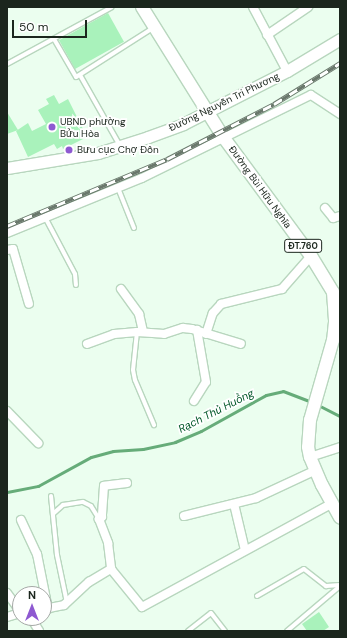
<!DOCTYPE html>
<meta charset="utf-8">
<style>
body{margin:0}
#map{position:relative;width:347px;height:638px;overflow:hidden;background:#ebfeef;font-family:"DM Sans",sans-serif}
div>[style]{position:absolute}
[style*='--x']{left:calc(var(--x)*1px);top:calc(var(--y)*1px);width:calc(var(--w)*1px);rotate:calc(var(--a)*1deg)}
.stream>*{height:3px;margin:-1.5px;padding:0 1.5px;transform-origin:1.5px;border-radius:1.5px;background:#66ac79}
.building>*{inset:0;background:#a9f2bb;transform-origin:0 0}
.roads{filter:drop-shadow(1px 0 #b8d6be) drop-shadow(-1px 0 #b8d6be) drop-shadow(0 1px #b8d6be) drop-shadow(0 -1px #b8d6be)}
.lane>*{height:4px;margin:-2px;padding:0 2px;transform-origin:2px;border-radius:2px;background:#fff}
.street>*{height:8px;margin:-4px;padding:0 4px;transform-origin:4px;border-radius:4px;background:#fff}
.secondary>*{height:11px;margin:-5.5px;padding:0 5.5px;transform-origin:5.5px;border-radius:5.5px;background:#fff}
.primary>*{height:12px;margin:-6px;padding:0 6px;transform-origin:6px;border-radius:6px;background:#fff}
.rail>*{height:4.5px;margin-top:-2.25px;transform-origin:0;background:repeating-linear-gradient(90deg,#fff 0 9px,#6a786c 0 18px);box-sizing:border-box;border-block:1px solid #6a786c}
.dots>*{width:11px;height:11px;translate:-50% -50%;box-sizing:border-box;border:2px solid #fff;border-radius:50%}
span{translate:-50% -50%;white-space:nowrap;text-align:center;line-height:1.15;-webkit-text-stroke:3.5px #fff;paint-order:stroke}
.shield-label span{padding:1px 3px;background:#fff;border:1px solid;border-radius:3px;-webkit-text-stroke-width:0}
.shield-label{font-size:9px;color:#1b261d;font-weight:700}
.street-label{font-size:10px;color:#1b261d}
.poi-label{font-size:10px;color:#1b261d}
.left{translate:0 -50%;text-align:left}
.water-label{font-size:11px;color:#005728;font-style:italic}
.frame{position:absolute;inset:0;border:8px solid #1b261d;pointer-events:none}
.north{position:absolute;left:12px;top:586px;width:40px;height:40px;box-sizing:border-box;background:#fff;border:1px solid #a4a8a5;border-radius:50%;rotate:0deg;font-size:11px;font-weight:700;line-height:16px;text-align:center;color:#1b261d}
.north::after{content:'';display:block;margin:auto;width:14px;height:18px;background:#8e59d1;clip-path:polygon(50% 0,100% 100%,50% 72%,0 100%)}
.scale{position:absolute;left:12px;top:20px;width:75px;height:18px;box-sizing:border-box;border:2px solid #1b261d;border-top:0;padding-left:5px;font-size:12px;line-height:14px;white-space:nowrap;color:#1b261d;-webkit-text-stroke:3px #fff;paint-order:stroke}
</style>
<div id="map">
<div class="stream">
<i style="--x:318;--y:405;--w:25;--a:27"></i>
<i style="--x:7;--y:492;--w:32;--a:-11"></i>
<i style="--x:38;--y:486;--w:60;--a:-28.7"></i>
<i style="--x:91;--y:457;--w:23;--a:-15"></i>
<i style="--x:113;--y:451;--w:30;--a:-4"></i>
<i style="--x:143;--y:449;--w:33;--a:-12"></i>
<i style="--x:175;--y:442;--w:28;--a:-23"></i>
<i style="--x:201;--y:431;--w:74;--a:-29"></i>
<i style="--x:266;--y:395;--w:17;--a:-13"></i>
<i style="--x:283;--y:391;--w:30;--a:21"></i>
</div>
<div class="building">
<i style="left:108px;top:13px;width:33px;height:56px;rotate:61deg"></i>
<i style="clip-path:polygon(54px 95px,59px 104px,68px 99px,87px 137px,63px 149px,62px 146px,57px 149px,54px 144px,28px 157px,16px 131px,28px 123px,32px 131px,46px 124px,38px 110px,49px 104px,46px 99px)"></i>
<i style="clip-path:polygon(7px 112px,18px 130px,7px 134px)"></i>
<i style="clip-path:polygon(319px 612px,329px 627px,323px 631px,307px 631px,302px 624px)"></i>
</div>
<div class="roads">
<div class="lane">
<i style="--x:54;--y:39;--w:44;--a:59.9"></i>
<i style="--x:76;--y:77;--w:91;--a:-32.5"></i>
<i style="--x:7;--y:64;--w:119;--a:-28.5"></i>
<i style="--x:80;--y:75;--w:79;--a:60.5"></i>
<i style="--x:118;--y:188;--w:43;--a:68.2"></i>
<i style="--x:46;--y:219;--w:62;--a:62.2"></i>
<i style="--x:75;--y:274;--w:11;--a:85"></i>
<i style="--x:137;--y:332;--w:38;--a:96"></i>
<i style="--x:133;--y:370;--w:10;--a:79"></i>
<i style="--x:135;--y:380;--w:49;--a:67.1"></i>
<i style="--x:51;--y:496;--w:59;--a:84.2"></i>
<i style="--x:57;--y:555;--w:49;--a:78.2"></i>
<i style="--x:54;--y:513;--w:12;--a:-42"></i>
<i style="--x:63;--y:505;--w:20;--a:-9"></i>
<i style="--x:83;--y:502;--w:9;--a:27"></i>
<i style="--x:91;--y:506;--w:15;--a:58"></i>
<i style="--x:257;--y:596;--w:54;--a:-29.9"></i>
<i style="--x:304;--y:569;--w:28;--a:38"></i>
<i style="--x:326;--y:586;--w:14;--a:-4"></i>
<i style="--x:188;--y:631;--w:29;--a:-38"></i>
<i style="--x:211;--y:613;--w:23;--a:52"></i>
<i style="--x:287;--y:631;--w:70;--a:-40.3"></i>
</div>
<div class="street">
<i style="--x:253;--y:7;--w:72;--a:62"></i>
<i style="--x:267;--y:35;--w:50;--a:-34.3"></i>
<i style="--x:325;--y:208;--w:13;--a:51"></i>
<i style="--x:333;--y:218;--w:7;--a:-16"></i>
<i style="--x:7;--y:233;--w:146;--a:-22.2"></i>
<i style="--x:142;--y:178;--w:188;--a:-26.2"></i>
<i style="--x:311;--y:95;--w:35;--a:33"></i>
<i style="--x:7;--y:250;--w:6;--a:-9"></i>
<i style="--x:13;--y:249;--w:57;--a:73.8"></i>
<i style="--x:121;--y:289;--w:31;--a:54"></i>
<i style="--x:139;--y:314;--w:18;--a:77"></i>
<i style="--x:206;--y:334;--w:22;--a:-72"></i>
<i style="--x:213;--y:313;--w:12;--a:-48"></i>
<i style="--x:221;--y:304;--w:63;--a:-13.8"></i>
<i style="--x:282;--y:289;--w:44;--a:-48.7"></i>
<i style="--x:87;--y:344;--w:29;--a:-20"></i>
<i style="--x:114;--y:334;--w:23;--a:-5"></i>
<i style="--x:137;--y:332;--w:27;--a:4"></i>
<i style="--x:164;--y:334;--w:20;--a:-18"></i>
<i style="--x:183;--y:328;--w:9;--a:6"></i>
<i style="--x:192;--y:329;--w:51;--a:17"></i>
<i style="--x:194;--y:401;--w:22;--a:-58"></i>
<i style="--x:206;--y:382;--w:53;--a:-99.8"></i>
<i style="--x:7;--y:411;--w:45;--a:45.9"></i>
<i style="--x:310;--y:457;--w:32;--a:-18"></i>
<i style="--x:127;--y:483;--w:23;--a:173"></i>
<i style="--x:104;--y:486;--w:31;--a:94"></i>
<i style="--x:102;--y:517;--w:4;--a:146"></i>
<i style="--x:99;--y:519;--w:26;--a:69"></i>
<i style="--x:108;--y:543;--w:26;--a:83"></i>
<i style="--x:111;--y:569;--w:49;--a:50.8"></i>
<i style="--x:142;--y:607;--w:217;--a:-28.6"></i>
<i style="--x:234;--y:504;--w:47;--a:76.6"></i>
<i style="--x:184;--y:516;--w:74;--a:-14"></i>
<i style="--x:256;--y:498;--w:66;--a:-25"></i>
<i style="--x:21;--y:520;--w:38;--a:65"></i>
<i style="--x:37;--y:554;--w:56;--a:78.7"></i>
<i style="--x:7;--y:593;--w:22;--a:54"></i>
<i style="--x:44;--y:609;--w:20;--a:-11"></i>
<i style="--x:64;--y:605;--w:34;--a:-43"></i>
<i style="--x:89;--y:582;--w:26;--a:-31"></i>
<i style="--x:7;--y:617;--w:14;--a:-17"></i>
<i style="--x:31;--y:618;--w:15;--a:58"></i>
</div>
<div class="secondary">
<i style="--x:7;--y:168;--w:92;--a:-9.4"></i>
<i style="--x:98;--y:153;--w:52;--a:-17.7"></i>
<i style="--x:148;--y:137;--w:37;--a:-20"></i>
<i style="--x:183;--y:124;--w:117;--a:-27"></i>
<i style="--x:287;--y:71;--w:62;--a:-31.1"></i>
</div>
<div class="primary">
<i style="--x:142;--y:7;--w:155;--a:58"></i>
<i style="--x:224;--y:138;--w:147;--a:53.6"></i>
<i style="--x:311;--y:256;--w:42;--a:58.6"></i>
<i style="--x:333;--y:292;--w:30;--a:86"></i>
<i style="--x:335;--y:322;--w:18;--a:96"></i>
<i style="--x:333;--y:340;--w:83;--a:106"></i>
<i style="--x:310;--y:420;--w:27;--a:94"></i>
<i style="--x:308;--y:447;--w:10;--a:79"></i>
<i style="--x:310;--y:457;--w:30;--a:67"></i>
<i style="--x:322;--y:485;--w:37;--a:61"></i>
</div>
</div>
<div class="rail">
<i style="--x:7;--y:226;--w:173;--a:-22.7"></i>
<i style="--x:167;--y:159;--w:120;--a:-27.2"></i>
<i style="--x:274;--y:104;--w:78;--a:-31.8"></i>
</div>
<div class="dots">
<i style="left:52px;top:127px;background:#8e59d1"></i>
<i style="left:69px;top:150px;background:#8e59d1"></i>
</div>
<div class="shield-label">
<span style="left:303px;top:246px">ĐT.760</span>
</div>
<div class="street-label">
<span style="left:224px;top:102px;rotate:-26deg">Đường Nguyễn Tri Phương</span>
<span style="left:260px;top:187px;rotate:54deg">Đường Bùi Hữu Nghĩa</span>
</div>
<div class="poi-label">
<span class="left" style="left:60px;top:127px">UBND phường<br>Bửu Hòa</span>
<span class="left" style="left:77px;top:150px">Bưu cục Chợ Đồn</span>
</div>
<div class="water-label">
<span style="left:216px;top:411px;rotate:-27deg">Rạch Thủ Huồng</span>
</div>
<div class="frame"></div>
<div class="north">N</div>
<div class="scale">50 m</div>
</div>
